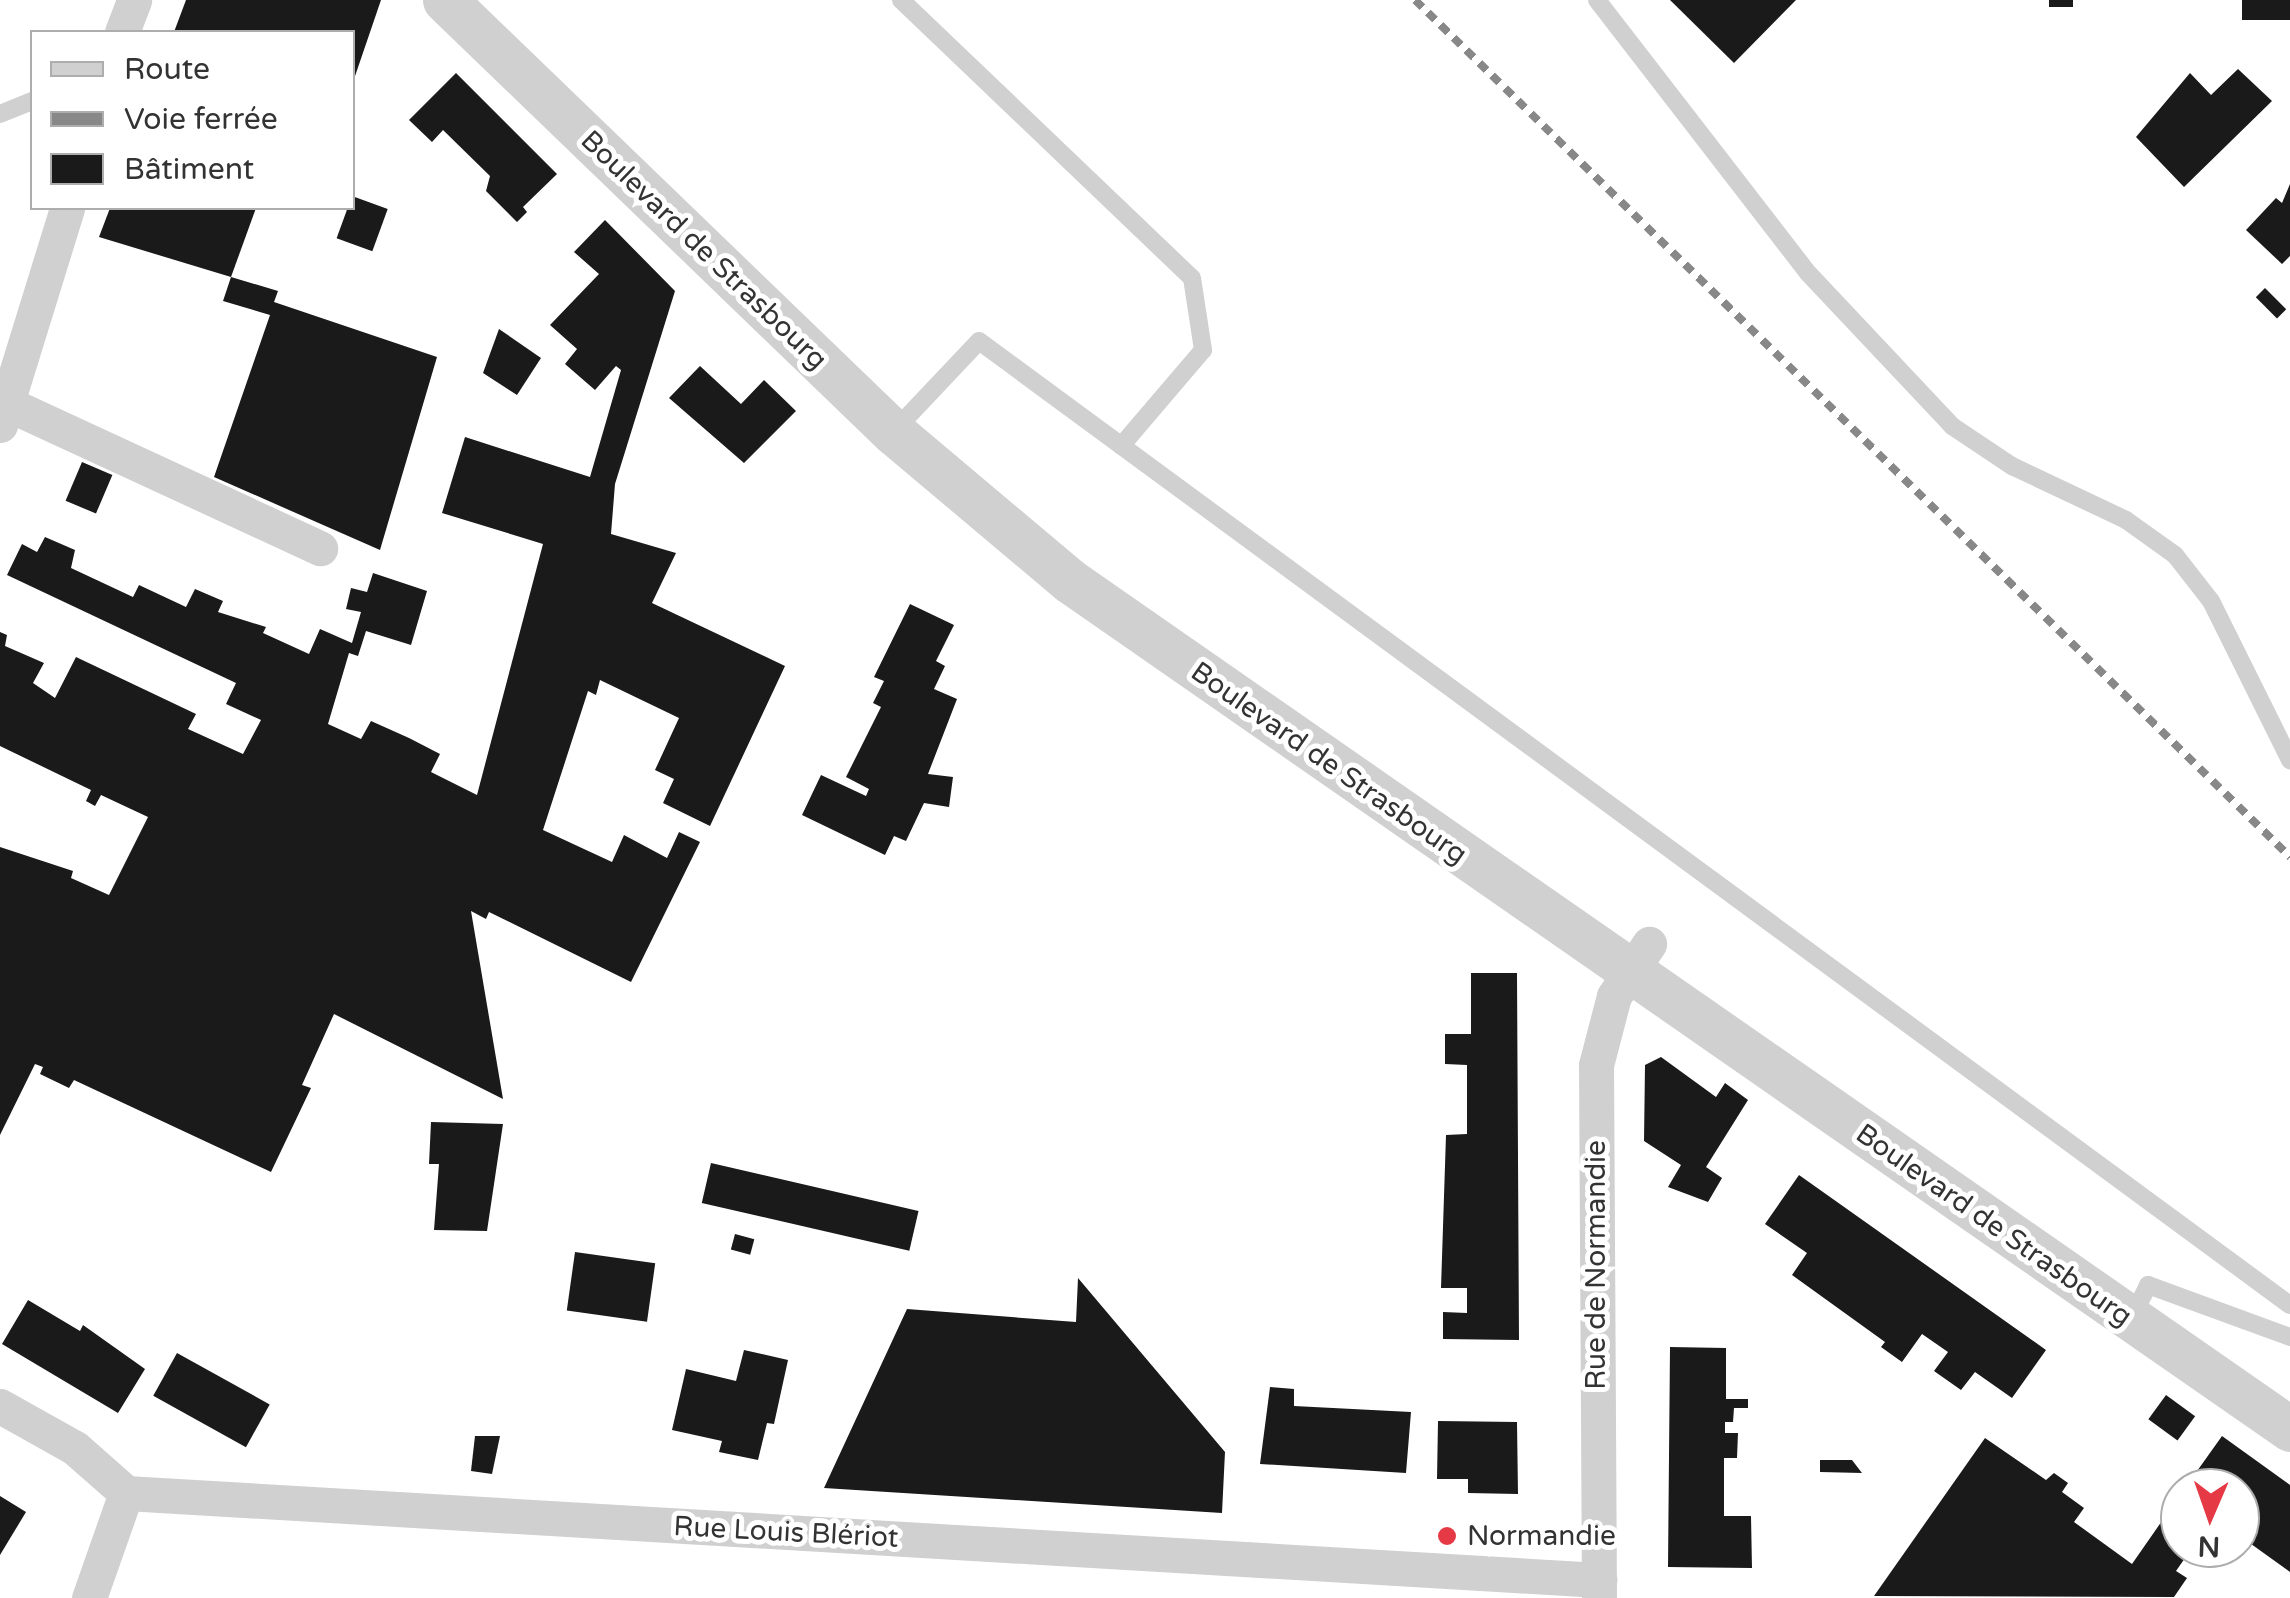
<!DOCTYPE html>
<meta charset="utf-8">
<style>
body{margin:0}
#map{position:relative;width:2290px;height:1598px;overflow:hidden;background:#fff;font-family:"Varela Round",sans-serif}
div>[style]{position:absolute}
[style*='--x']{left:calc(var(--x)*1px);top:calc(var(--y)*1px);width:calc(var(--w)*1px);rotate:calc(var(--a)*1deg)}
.building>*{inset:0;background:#1a1a1a;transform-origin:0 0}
.service>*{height:18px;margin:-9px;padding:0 9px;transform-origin:9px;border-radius:9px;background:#d0d0d0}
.minor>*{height:35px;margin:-17.5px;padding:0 17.5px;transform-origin:17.5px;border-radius:17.5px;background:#d0d0d0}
.tertiary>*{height:45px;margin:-22.5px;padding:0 22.5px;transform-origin:22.5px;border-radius:22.5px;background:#d0d0d0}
.rail>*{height:8px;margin-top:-4px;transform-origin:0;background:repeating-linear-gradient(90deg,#888 0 10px,transparent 0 18px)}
.dots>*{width:28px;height:28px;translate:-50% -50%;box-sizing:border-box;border:5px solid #fff;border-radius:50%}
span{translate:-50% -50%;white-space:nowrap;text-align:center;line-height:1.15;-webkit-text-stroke:10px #fff;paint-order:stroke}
.street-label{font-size:28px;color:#333}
.poi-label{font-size:28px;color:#333}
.left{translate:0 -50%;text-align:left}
.legend{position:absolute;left:30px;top:30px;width:325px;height:180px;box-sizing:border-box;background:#fff;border:2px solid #adadad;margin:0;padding:12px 18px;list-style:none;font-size:30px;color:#333}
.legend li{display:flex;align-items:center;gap:20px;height:50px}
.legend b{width:50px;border:2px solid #adadad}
.north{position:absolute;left:2160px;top:1468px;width:100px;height:100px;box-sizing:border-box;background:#fff;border:2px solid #adadad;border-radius:50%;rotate:182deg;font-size:28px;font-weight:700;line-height:40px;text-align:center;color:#333}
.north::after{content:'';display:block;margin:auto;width:35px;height:45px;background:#e63946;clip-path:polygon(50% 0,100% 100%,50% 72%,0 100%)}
</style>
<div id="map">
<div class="building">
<i style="clip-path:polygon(186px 0,381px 0,353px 82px,352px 32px,174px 32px)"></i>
<i style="clip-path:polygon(1670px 0,1796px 0,1734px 63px)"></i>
<i style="left:2049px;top:0;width:24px;height:7px"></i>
<i style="left:2242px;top:0;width:48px;height:20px"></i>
<i style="clip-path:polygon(2238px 69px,2272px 101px,2184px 187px,2136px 137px,2190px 73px,2211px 95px)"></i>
<i style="clip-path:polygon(456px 73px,557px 174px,523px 207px,527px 212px,517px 222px,486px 191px,490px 176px,443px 130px,432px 142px,409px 120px)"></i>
<i style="clip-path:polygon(2290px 184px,2290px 256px,2282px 264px,2246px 230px,2276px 198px,2282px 203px)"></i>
<i style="left:352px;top:196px;width:38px;height:45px;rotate:20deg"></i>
<i style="clip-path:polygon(110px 208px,256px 208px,231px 277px,99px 237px)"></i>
<i style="clip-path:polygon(605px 220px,675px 291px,615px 484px,611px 534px,676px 553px,652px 603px,785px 666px,710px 826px,663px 803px,674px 779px,655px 770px,679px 718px,600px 680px,596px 695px,588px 691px,543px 830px,612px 862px,624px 835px,667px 858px,679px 832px,700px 842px,631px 982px,489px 912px,486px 919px,471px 911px,503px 1099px,334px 1014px,302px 1085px,311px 1088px,271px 1172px,74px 1080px,69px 1088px,40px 1074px,43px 1067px,35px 1064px,0 1135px,0 847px,73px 871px,71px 878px,109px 895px,148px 817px,101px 795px,95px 806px,86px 801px,91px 790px,0 746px,0 632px,7px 635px,5px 646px,44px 663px,33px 683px,55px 698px,76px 657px,196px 714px,188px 729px,243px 754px,261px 720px,226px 704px,236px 683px,7px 575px,22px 544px,37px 552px,45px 537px,75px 550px,71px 568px,133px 597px,139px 585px,186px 607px,195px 589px,223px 601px,218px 612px,266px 627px,263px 633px,309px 654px,320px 629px,352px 643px,361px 612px,346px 609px,351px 588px,367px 592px,373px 573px,427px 591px,411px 645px,366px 631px,358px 656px,349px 653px,328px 724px,361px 739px,371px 721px,409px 738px,440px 754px,431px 772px,477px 795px,543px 544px,442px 513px,465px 437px,590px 477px,621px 370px,616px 366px,595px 390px,565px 364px,577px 349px,550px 325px,599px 274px,574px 252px)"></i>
<i style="clip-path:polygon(231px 277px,278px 291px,274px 302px,437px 357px,380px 550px,214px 477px,270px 315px,223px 301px)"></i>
<i style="left:2265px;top:288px;width:30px;height:13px;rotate:45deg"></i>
<i style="clip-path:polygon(499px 329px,541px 358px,517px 395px,483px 373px)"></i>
<i style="clip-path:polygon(700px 366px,741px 404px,764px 380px,796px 411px,744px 463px,669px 398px)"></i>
<i style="left:82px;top:462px;width:33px;height:42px;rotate:23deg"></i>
<i style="clip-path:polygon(910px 604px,954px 625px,936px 661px,945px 666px,934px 689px,957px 699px,928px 774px,953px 777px,949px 807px,924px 803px,906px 841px,894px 836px,885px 855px,802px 815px,821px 775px,866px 796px,869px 789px,846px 777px,881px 707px,873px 703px,884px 681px,874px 677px)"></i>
<i style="clip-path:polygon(1471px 973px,1517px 973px,1519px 1340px,1443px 1339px,1443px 1312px,1467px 1313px,1467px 1288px,1441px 1288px,1446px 1135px,1467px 1134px,1467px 1065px,1445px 1064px,1445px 1034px,1471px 1034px)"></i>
<i style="clip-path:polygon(1661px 1057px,1716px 1097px,1725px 1083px,1748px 1100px,1706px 1167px,1722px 1178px,1708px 1202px,1668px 1187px,1681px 1165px,1644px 1141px,1645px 1065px)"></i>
<i style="clip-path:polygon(431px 1122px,503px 1124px,487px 1231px,434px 1230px,439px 1164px,429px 1164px)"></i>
<i style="left:711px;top:1163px;width:213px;height:41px;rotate:13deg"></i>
<i style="clip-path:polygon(1799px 1175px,2046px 1350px,2012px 1398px,1975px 1372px,1961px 1390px,1934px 1371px,1948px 1352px,1922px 1334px,1902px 1362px,1881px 1347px,1885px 1342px,1792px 1275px,1807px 1253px,1765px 1224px)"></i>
<i style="left:735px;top:1234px;width:20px;height:16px;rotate:15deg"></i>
<i style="left:575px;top:1252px;width:81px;height:59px;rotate:8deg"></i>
<i style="clip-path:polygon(1078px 1278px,1225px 1452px,1222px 1513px,824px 1488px,907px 1309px,1076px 1322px)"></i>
<i style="clip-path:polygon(28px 1300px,80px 1331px,83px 1325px,145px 1369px,118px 1413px,2px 1344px)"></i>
<i style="clip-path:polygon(1670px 1347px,1726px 1348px,1726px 1399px,1748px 1399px,1748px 1408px,1734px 1408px,1733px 1422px,1725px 1422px,1725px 1433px,1738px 1433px,1737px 1458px,1724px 1458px,1724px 1516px,1751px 1516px,1752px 1568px,1668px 1567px)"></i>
<i style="clip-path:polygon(744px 1350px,788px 1360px,774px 1424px,767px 1423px,758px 1460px,719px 1452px,722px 1441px,672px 1430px,686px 1369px,736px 1381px)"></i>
<i style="left:177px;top:1353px;width:106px;height:49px;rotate:29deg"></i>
<i style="clip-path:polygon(1270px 1387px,1294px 1389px,1294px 1406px,1411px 1412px,1406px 1473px,1260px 1464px)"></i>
<i style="left:2166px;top:1395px;width:36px;height:30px;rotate:36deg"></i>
<i style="clip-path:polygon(1438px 1421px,1517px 1422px,1518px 1494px,1468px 1493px,1468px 1479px,1437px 1479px)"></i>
<i style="clip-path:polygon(475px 1436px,500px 1436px,492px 1474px,471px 1471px)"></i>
<i style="clip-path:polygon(2222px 1436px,2290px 1485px,2290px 1572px,2240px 1536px,2240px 1488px,2185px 1488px)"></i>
<i style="clip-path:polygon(1985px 1438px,2046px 1480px,2054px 1473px,2068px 1483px,2062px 1492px,2084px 1508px,2074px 1522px,2132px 1564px,2180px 1495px,2180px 1548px,2192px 1548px,2176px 1571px,2187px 1578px,2174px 1597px,1874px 1596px)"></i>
<i style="clip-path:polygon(1820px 1460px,1852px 1460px,1862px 1473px,1820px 1472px)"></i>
<i style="clip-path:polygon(0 1496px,26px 1512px,0 1555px)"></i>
</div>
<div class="service">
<i style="--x:901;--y:0;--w:402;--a:43.7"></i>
<i style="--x:1192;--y:278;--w:73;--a:81.3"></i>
<i style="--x:1203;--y:350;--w:126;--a:130.5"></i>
<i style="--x:1597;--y:0;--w:346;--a:52.3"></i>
<i style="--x:1809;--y:274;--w:209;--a:46.7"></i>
<i style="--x:1952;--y:426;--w:72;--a:33.7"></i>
<i style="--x:2012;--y:466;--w:126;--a:25.3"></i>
<i style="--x:2126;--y:520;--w:60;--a:35.5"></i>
<i style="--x:2175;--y:555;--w:58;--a:52"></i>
<i style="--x:2211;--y:601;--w:178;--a:63.6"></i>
<i style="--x:0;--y:114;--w:35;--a:-22"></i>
<i style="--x:893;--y:432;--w:125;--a:-46.6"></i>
<i style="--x:979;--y:341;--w:1627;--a:36.33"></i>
<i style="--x:2131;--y:1319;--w:38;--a:-63"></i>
<i style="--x:2148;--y:1285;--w:151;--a:20.1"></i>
</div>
<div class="minor">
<i style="--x:122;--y:32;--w:34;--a:-69"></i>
<i style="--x:8;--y:404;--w:344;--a:24.8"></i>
<i style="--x:0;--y:425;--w:227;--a:-72.8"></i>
<i style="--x:0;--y:1406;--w:86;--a:29.2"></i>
<i style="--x:75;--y:1448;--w:68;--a:41.4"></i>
<i style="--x:126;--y:1493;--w:1476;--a:3.38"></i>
<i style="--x:89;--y:1598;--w:111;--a:-70.6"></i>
<i style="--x:1599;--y:1598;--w:533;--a:-90.32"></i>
<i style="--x:1596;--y:1065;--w:71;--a:-75.4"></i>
<i style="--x:1614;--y:996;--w:63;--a:-56.1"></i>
</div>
<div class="tertiary">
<i style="--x:445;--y:0;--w:622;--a:43.96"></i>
<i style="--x:893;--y:432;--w:231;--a:40.1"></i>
<i style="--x:1070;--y:581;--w:1486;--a:34.8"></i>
</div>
<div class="rail">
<i style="--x:1415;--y:0;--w:1225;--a:44.4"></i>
</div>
<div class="dots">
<i style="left:1447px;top:1536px;background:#e63946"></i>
</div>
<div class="street-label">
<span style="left:704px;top:250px;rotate:44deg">Boulevard de Strasbourg</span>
<span style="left:1329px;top:763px;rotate:35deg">Boulevard de Strasbourg</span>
<span style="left:1994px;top:1225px;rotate:35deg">Boulevard de Strasbourg</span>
<span style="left:1596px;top:1265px;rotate:-90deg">Rue de Normandie</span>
<span style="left:786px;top:1532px;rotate:3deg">Rue Louis Blériot</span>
</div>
<div class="poi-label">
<span class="left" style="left:1467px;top:1536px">Normandie</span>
</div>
<ul class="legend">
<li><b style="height:12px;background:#d0d0d0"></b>Route</li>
<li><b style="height:12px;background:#888"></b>Voie ferrée</li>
<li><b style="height:28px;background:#1a1a1a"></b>Bâtiment</li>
</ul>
<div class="north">N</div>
</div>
